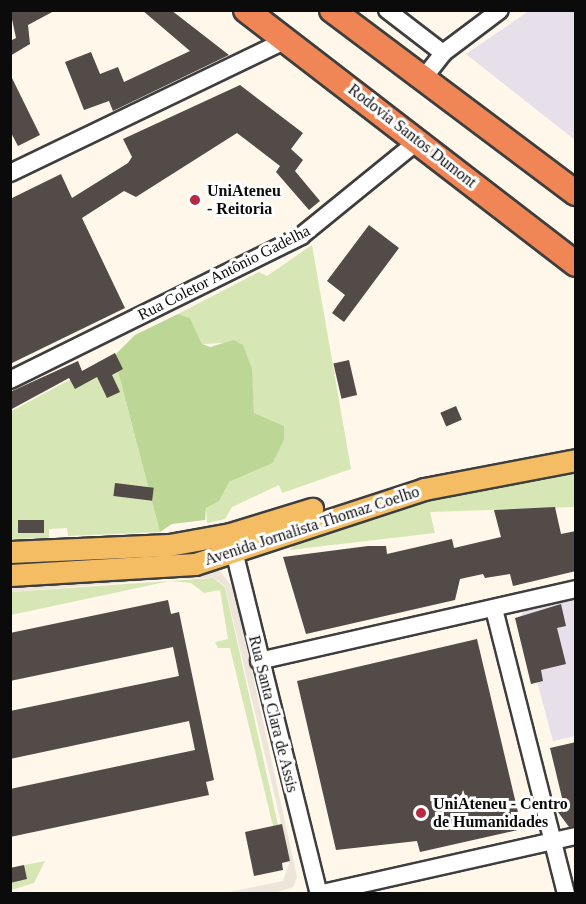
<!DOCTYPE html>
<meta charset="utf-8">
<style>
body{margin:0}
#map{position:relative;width:586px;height:904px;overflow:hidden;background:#fef7ea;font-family:Georgia,serif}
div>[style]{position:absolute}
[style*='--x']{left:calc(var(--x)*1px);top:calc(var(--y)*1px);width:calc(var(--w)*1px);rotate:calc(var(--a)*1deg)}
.industrial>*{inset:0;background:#e7dfea}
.green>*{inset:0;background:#d6e7b5}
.forest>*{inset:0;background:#bcd795}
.plaza>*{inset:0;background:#ede5da}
.building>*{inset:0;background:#534b48;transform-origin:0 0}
.roads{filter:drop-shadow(2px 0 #3e3e3e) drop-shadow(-2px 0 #3e3e3e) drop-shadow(0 2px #3e3e3e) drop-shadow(0 -2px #3e3e3e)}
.minor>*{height:16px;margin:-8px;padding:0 8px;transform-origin:8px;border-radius:8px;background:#fff}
.major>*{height:21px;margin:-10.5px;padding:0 10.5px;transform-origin:10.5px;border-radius:10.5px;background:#f4bd63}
.highway>*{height:24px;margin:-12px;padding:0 12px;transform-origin:12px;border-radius:12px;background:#f08656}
.dots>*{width:16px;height:16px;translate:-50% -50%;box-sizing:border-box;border:3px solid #fff;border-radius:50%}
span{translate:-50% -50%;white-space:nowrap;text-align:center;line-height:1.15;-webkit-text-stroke:6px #fff;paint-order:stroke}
.street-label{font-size:16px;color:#0b0b0b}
.poi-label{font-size:16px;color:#0b0b0b;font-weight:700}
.left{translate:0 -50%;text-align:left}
.frame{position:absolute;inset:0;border:12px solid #0b0b0b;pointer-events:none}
</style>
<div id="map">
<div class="industrial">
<i style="clip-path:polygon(529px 11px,575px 11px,575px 140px,466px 54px)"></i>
<i style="clip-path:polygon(575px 597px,575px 736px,553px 741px,520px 617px,525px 608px)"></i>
</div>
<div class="green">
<i style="clip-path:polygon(312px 245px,351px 469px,282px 493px,279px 485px,232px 507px,225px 519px,207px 523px,206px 508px,229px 482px,273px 463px,284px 440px,279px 424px,253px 413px,254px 402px,225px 343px,202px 344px,190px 318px,178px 314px,259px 272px,267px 276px)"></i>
<i style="clip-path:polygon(114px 356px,160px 532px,68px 536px,67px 528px,49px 529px,49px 538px,11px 539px,10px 412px)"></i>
<i style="clip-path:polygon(575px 467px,575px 507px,430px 512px,435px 533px,289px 550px,309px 533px,427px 497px)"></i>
<i style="clip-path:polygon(213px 578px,225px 587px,278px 825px,273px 826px,230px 648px,218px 648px,215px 642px,228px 639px,220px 590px,204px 593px,191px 583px,170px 581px,11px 615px,11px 592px)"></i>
<i style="clip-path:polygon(45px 861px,34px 883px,11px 890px,10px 868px)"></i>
</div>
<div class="forest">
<i style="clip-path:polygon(178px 314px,190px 318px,202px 344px,210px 347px,234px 340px,243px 345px,252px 369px,254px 413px,284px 426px,284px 440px,273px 463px,229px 482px,219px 501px,206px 508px,205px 520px,172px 524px,160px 532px,114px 356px,135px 335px)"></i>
</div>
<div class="plaza">
<i style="clip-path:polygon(220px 571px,234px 589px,297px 877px,293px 887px,275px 893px,225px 893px,283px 881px,290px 861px,225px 586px,213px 578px,168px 579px,11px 592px,11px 584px)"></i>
</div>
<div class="building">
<i style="clip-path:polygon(10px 10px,56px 10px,28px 25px,30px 44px,10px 56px,10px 41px,16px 38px)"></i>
<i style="clip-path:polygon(142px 10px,171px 10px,229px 55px,113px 111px,109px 101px,84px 110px,65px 62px,91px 52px,100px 74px,118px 67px,124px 82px,190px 51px)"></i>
<i style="clip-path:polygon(10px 74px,40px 135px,18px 146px,10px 131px)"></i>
<i style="clip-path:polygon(240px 85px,303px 133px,291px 149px,303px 160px,295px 171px,320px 201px,309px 210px,276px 172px,280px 166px,237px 133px,136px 197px,124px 191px,82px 218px,125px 308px,10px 364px,10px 199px,61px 174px,72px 198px,128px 163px,132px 157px,123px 139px)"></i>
<i style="clip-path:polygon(369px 225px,399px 248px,344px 322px,332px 313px,345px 295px,327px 281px)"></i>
<i style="clip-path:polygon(115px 353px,123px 369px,112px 375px,120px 392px,107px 398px,97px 377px,75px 389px,69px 378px,10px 410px,10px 392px,78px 361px,82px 371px)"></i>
<i style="left:349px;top:360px;width:36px;height:16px;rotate:77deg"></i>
<i style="left:456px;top:406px;width:15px;height:17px;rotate:67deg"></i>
<i style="left:115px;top:483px;width:39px;height:13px;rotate:7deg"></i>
<i style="clip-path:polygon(555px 507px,561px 534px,576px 531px,576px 571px,513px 586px,510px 574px,485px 578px,483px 574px,460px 579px,455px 600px,306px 634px,283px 557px,368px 546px,386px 546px,387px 554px,452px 539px,454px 548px,501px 537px,494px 510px)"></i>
<i style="left:44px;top:520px;width:13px;height:26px;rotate:90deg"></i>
<i style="clip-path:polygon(168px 600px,171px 614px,179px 612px,214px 780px,206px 782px,209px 795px,10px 837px,10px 789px,195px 750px,189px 721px,10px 759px,10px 711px,179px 676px,173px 647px,10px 681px,10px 633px)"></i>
<i style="clip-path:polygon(561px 604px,566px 626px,557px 628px,566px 664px,541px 670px,543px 681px,531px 684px,515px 618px)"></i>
<i style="clip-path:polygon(477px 639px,522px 829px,420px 852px,417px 841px,336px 850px,297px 681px)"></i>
<i style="clip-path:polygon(576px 742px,576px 826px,569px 827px,555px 808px,564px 806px,550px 748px)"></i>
<i style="clip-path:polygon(282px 824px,290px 861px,282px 863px,283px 870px,254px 876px,245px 832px)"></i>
<i style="clip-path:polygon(24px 865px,27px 879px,10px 883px,10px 868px)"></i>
</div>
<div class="roads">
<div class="minor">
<i style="--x:387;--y:10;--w:71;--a:37.5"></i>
<i style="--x:423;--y:79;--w:33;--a:-52"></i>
<i style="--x:443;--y:53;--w:71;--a:-37"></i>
<i style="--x:10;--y:173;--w:306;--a:-25.7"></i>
<i style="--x:10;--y:380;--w:325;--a:-26.3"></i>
<i style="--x:301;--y:236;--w:152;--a:-39.1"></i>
<i style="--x:231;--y:539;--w:366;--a:76.1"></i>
<i style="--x:494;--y:609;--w:294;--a:75.8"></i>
<i style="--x:259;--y:661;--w:325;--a:-12.8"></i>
<i style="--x:318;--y:894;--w:264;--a:-12.7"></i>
</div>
<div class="major">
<i style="--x:10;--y:552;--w:159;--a:-2.5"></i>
<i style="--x:169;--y:545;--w:62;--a:-10.2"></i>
<i style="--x:230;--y:534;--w:86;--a:-17"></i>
<i style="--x:10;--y:575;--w:185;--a:-3.4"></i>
<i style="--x:195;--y:564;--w:241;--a:-18.1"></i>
<i style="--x:424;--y:489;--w:155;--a:-10.8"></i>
</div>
<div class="highway">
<i style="--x:246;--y:10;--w:416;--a:37.6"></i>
<i style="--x:332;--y:10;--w:305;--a:36.9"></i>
</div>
</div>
<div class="dots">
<i style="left:195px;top:200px;background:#b62843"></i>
<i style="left:421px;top:813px;background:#b62843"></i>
</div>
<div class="street-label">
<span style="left:412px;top:136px;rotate:38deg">Rodovia Santos Dumont</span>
<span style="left:224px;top:273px;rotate:-27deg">Rua Coletor Antônio Gadelha</span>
<span style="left:312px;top:526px;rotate:-18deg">Avenida Jornalista Thomaz Coelho</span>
<span style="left:273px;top:714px;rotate:76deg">Rua Santa Clara de Assis</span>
</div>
<div class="poi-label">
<span class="left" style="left:207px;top:200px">UniAteneu<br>- Reitoria</span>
<span class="left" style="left:433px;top:813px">UniAteneu - Centro<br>de Humanidades</span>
</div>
<div class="frame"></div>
</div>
